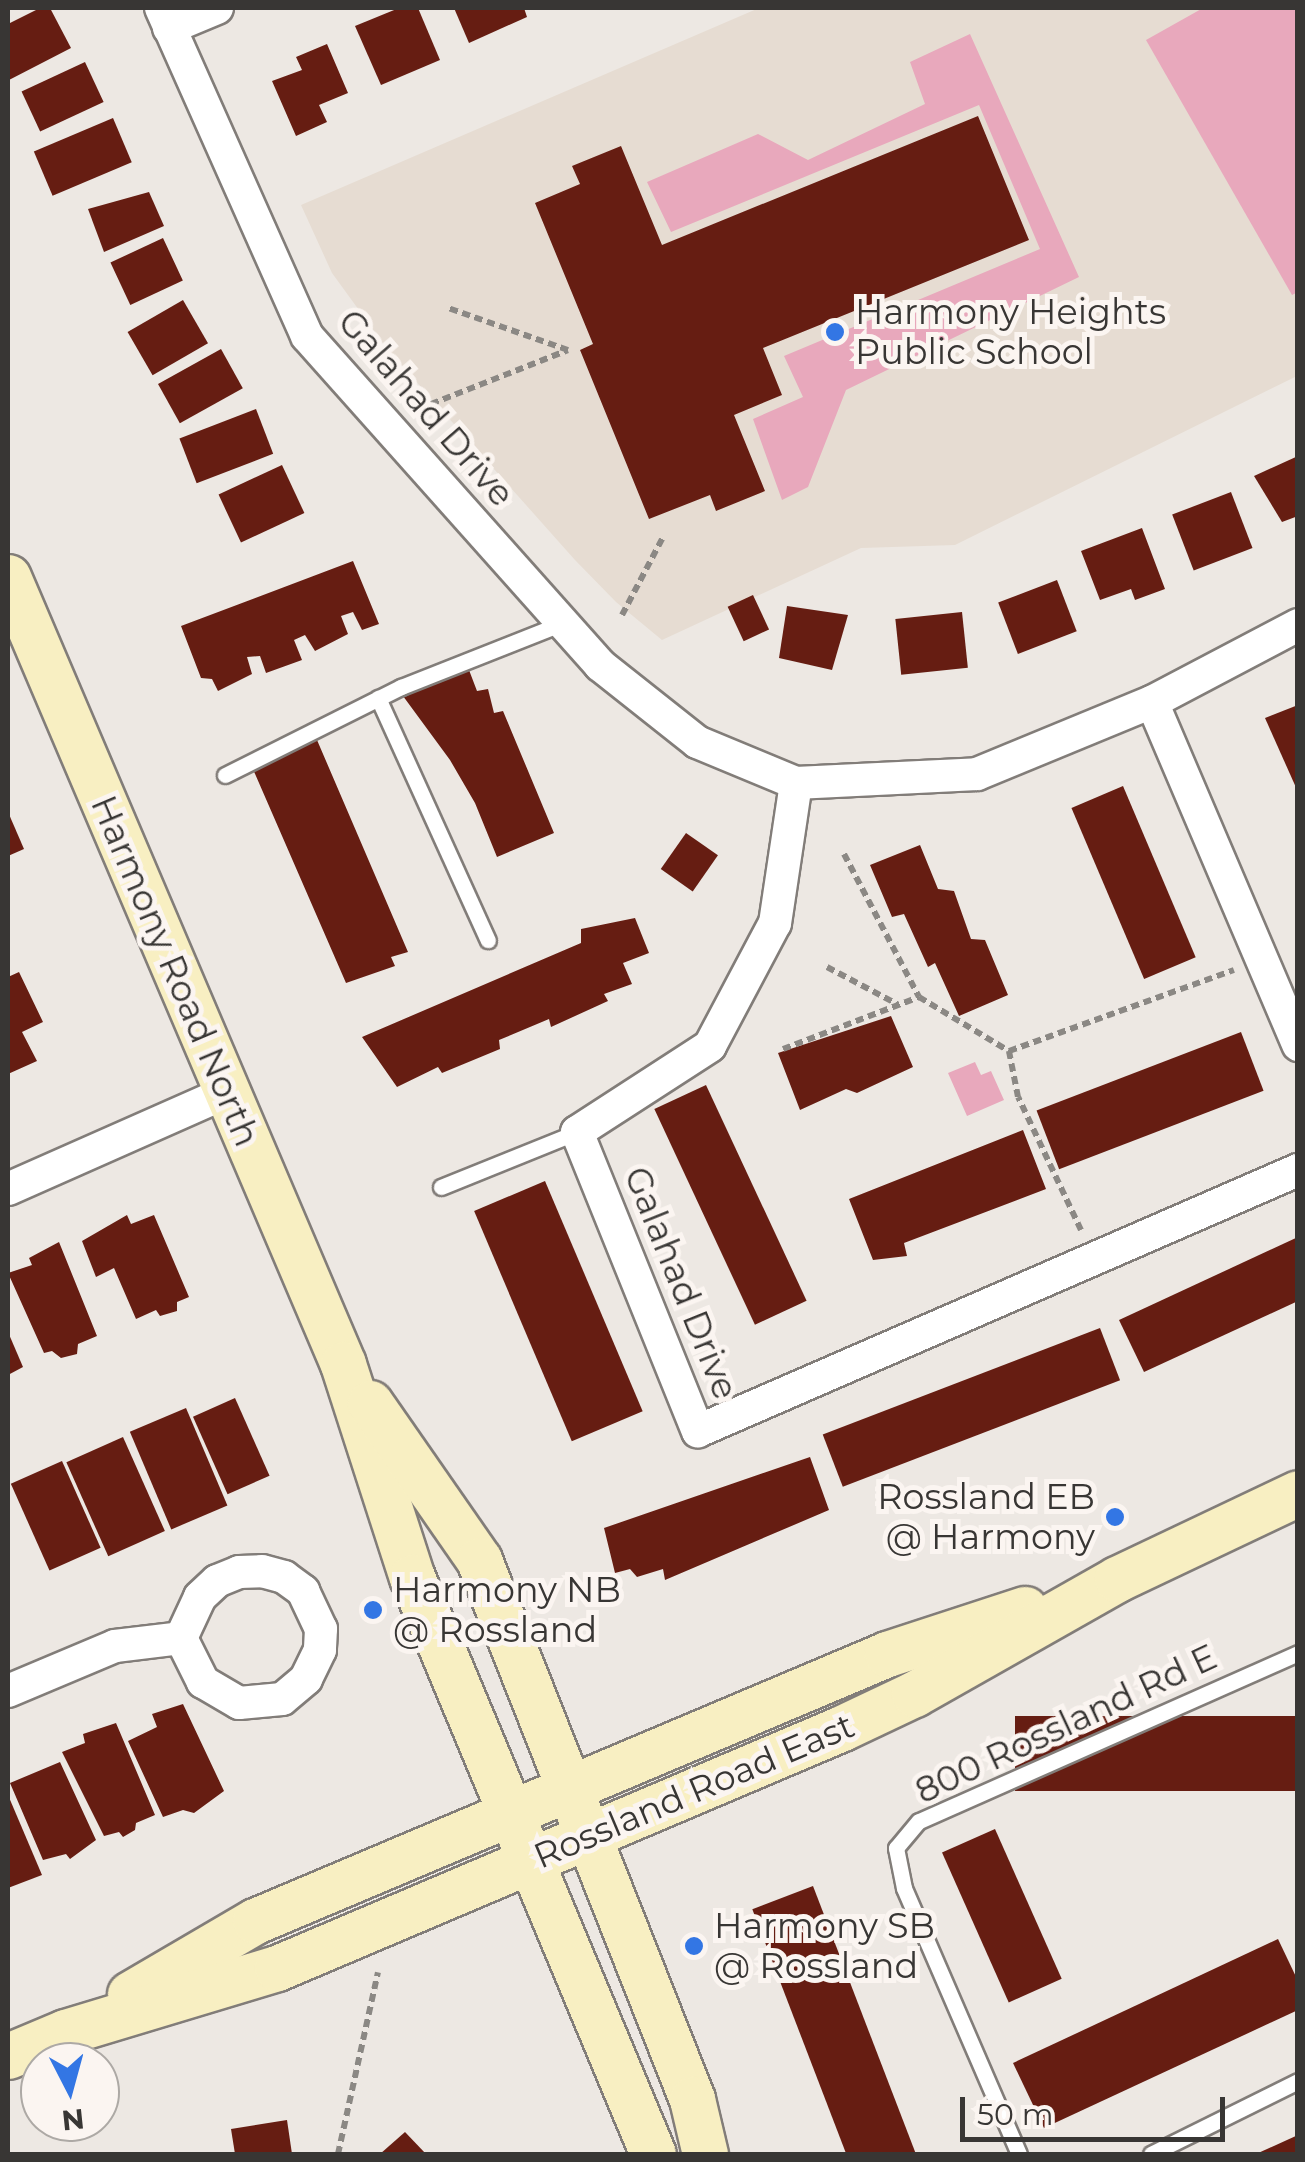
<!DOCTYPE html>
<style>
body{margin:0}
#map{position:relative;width:1305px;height:2162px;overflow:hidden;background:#ede8e3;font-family:Montserrat,sans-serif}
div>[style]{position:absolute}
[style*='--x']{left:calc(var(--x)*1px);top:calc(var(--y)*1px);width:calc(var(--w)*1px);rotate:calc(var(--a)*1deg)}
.built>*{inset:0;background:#e6dcd2}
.green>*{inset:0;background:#e8a8bc}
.building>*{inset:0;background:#661d12;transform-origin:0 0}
.path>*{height:6px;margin-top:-3px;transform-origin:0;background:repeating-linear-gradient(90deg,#8b8884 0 8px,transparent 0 13px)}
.roads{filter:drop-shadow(2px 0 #827d79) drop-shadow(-2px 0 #827d79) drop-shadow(0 2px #827d79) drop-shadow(0 -2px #827d79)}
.lane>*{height:15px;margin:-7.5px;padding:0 7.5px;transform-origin:7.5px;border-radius:7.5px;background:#fff}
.street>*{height:32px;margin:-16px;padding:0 16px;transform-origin:16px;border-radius:16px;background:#fff}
.secondary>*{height:45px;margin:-22.5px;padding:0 22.5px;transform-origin:22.5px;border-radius:22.5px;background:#f8efc2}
.dots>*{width:28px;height:28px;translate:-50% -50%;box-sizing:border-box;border:5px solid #fbf5f1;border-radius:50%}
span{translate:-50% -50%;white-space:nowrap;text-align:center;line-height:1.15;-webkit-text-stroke:10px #fbf5f1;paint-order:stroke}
.poi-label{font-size:35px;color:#383634}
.left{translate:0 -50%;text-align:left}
.right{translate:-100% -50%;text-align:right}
.street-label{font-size:35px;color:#383634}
.frame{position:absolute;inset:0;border:10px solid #383634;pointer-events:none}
.north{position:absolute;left:20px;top:2042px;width:100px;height:100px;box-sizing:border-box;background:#fbf5f1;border:2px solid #ada9a5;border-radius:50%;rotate:174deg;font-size:28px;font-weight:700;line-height:40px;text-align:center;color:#383634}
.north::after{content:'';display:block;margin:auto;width:35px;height:45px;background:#3376e4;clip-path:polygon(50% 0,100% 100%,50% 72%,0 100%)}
.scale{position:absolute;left:960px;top:2097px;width:265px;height:45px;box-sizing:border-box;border:5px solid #383634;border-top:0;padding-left:12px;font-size:30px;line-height:35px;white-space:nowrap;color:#383634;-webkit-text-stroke:8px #fbf5f1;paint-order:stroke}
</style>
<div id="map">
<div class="built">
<i style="clip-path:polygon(759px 8px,1297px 8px,1297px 376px,955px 545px,861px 548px,662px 640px,616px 602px,575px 560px,388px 350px,332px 273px,301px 205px)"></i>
</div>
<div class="green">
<i style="clip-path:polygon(1203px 8px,1297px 8px,1298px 292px,1292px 295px,1146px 40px)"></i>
<i style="clip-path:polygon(970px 34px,1079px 277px,846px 390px,808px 487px,782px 500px,753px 419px,803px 397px,784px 356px,1040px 249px,979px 105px,671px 232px,647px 182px,758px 134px,808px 160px,925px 104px,910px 62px)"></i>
<i style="clip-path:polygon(975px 1062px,981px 1075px,991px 1071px,1004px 1100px,967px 1116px,948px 1073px)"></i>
</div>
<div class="building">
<i style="clip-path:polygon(40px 8px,50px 8px,71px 48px,9px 80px,8px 24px)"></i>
<i style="clip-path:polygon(399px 8px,418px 8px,440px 60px,381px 85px,355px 26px)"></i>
<i style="clip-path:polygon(454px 8px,524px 8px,527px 17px,469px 43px)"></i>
<i style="clip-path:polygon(327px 44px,348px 93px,319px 105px,327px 122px,296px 136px,272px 81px,302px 70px,296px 57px)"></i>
<i style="left:85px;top:62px;width:44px;height:70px;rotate:65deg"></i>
<i style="clip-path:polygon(978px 116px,1029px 240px,763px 348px,782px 395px,734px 415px,765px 491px,716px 511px,710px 495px,649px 519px,580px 350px,593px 344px,535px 203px,580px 184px,572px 166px,621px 146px,662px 245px)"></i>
<i style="left:113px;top:118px;width:48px;height:86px;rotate:67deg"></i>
<i style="clip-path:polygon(149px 192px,164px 226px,104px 252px,88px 209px)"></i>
<i style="left:163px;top:238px;width:47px;height:58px;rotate:65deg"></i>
<i style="left:183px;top:300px;width:50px;height:64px;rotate:60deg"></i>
<i style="left:221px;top:349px;width:45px;height:72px;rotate:61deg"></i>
<i style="left:256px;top:409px;width:48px;height:82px;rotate:69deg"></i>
<i style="clip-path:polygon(1298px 456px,1298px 516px,1282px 522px,1254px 476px)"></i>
<i style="left:282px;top:465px;width:53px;height:70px;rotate:65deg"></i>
<i style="left:1231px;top:492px;width:60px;height:63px;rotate:69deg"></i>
<i style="clip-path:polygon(1142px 528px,1165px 589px,1135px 600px,1131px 589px,1100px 600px,1081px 551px)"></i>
<i style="clip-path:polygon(353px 561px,379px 624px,362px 630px,353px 612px,341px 616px,348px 634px,315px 651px,305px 635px,294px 640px,302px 660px,266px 673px,260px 656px,247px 657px,252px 674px,218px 691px,212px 679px,201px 678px,181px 626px)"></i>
<i style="left:1057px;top:580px;width:55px;height:63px;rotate:69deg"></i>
<i style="left:753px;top:595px;width:38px;height:28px;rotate:65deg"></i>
<i style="clip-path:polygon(787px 606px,848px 615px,832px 670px,779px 658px)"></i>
<i style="left:962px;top:612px;width:56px;height:67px;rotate:84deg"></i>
<i style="clip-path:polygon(469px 670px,477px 691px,488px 689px,494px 713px,503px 711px,554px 833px,497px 857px,475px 803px,450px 760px,403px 696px)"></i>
<i style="clip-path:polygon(1298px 705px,1298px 792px,1265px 718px)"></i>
<i style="clip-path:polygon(317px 740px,408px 952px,391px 957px,395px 966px,346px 983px,252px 767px)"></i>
<i style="left:1123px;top:786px;width:186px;height:56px;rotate:67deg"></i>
<i style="clip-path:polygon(8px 812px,24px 849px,8px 856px)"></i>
<i style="left:686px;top:833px;width:39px;height:44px;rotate:35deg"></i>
<i style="clip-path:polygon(920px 845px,938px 889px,954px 891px,971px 939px,985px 940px,1008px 995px,959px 1016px,935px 963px,928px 967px,904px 914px,892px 917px,870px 865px)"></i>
<i style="clip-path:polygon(635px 918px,649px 953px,623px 963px,632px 984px,604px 994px,608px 1001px,551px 1027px,549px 1019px,499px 1040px,500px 1049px,442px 1073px,438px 1067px,397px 1087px,362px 1037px,581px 943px,581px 929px)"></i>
<i style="clip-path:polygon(19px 972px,43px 1022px,22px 1032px,37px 1061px,8px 1074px,8px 977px)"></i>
<i style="clip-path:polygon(891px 1016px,913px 1067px,857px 1093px,846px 1089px,800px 1110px,778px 1053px)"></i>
<i style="left:1241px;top:1032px;width:63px;height:219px;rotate:69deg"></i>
<i style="left:706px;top:1085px;width:238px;height:57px;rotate:65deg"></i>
<i style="clip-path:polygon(1023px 1130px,1046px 1189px,904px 1243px,907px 1256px,873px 1260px,849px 1199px)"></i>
<i style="left:545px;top:1181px;width:250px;height:77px;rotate:67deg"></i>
<i style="clip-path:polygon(127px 1215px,131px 1224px,154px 1215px,189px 1297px,177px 1302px,177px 1311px,160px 1316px,156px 1310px,136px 1319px,114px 1268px,96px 1277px,82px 1241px)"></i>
<i style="clip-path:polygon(1298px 1237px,1298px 1301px,1144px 1372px,1119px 1320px)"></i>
<i style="clip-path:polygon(59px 1242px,97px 1336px,78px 1344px,77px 1354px,61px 1358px,52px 1351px,44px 1353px,8px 1273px,32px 1265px,29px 1258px)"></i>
<i style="left:1100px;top:1328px;width:56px;height:297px;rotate:69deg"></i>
<i style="clip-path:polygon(8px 1332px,23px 1367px,8px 1375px)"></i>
<i style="left:235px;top:1398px;width:85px;height:46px;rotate:66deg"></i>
<i style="left:186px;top:1408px;width:106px;height:61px;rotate:67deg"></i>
<i style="left:123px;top:1437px;width:103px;height:62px;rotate:66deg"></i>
<i style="clip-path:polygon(810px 1457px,829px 1510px,665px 1580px,663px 1569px,637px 1577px,630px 1569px,615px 1573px,604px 1528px)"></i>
<i style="left:62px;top:1461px;width:95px;height:56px;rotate:66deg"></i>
<i style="clip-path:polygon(183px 1704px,224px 1791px,194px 1813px,183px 1810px,163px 1817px,128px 1741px,157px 1727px,152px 1714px)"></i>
<i style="left:1298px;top:1716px;width:75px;height:283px;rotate:90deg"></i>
<i style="clip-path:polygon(116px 1723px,155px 1815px,136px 1823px,135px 1830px,123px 1837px,119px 1832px,104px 1836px,62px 1752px,85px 1743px,83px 1734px)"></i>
<i style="clip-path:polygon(60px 1762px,96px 1840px,70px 1859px,66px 1854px,43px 1860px,10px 1783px)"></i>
<i style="clip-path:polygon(8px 1795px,42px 1875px,8px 1888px)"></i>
<i style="left:995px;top:1829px;width:164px;height:58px;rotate:66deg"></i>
<i style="left:813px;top:1886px;width:288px;height:65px;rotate:69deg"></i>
<i style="clip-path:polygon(1278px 1939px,1298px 1981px,1298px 2010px,1044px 2128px,1013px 2063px)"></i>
<i style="clip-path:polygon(287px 2120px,292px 2154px,235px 2154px,231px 2129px)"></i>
<i style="clip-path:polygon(405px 2132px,426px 2154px,380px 2154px)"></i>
<i style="clip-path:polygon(1298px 2135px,1298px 2154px,1256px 2154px)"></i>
</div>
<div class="path">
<i style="--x:431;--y:404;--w:147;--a:-21.5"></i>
<i style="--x:568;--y:350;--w:127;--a:-160.7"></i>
<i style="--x:622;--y:615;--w:86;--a:-62.2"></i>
<i style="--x:844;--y:854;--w:161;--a:62.3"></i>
<i style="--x:919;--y:997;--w:105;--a:31"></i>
<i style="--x:827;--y:967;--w:79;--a:27.9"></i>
<i style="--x:783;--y:1049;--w:146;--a:-20.9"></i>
<i style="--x:1081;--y:1230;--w:147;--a:-115.3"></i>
<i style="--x:1018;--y:1097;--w:47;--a:-101.1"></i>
<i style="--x:1009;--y:1051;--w:239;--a:-19.8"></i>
<i style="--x:338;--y:2154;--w:186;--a:-77.6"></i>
</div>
<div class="roads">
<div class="lane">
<i style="--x:378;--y:698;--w:266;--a:65.6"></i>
<i style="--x:225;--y:775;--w:197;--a:-26.6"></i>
<i style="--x:401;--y:687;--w:174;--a:-21.6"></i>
<i style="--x:441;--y:1187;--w:147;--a:-22"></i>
<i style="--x:1019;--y:2154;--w:290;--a:-113.4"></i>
<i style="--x:904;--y:1888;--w:41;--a:-101.3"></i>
<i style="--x:896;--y:1848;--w:35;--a:-50"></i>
<i style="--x:919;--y:1821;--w:415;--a:-23.9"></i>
<i style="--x:1151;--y:2154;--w:164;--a:-26.4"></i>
</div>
<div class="street">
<i style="--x:161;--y:8;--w:359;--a:66"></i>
<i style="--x:307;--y:336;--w:441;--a:48.3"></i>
<i style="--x:600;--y:665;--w:124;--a:38.4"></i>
<i style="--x:697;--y:742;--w:107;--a:22.5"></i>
<i style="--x:796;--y:783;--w:181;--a:-2.8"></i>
<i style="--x:977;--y:774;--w:189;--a:-22.4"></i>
<i style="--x:1152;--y:702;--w:165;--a:-27.8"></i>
<i style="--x:169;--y:28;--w:52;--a:-22.6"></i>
<i style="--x:1152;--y:702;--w:373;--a:66.9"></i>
<i style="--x:796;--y:783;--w:142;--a:98.5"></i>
<i style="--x:775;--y:923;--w:139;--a:117.9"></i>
<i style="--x:710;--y:1046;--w:158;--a:147.1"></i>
<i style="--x:577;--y:1132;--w:323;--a:68"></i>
<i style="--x:698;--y:1431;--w:654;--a:-23.51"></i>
<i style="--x:8;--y:1189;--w:240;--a:-23.9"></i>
<i style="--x:262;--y:1571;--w:23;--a:15"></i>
<i style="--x:284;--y:1577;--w:24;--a:36"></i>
<i style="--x:303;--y:1591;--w:42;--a:64.7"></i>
<i style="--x:321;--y:1629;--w:21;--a:93"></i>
<i style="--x:320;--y:1650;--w:32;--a:116"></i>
<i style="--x:306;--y:1679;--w:31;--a:140"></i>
<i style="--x:282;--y:1699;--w:43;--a:174.7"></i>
<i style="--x:239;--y:1703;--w:42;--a:-149.7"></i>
<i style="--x:203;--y:1682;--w:49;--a:-116.6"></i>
<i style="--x:181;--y:1638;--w:45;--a:-65.1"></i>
<i style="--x:200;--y:1597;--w:23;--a:-43"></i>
<i style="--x:217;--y:1581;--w:24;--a:-22"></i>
<i style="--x:239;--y:1572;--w:23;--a:-2"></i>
<i style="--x:8;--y:1691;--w:116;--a:-22.8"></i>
<i style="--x:115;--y:1646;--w:66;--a:-6.9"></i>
</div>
<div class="secondary">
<i style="--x:8;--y:577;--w:855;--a:66.94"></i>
<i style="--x:343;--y:1364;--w:224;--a:72.1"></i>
<i style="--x:412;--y:1577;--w:625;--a:67.33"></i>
<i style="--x:370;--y:1403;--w:191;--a:55.2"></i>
<i style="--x:479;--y:1560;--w:580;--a:68.44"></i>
<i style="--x:692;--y:2099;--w:57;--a:76.7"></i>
<i style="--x:130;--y:1994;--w:145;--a:-30.3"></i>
<i style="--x:255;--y:1921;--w:686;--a:-22.9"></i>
<i style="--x:887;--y:1654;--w:145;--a:-18.1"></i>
<i style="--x:8;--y:2056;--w:62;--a:-22.8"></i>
<i style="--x:65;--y:2032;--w:221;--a:-16.8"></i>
<i style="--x:277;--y:1968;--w:614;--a:-23.01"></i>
<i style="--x:842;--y:1728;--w:80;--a:-25.3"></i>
<i style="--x:914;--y:1694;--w:233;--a:-29.5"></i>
<i style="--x:1117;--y:1579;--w:200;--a:-25.4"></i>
</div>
</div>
<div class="dots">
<i style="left:835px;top:332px;background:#3376e4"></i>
<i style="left:1115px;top:1517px;background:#3376e4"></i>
<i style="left:373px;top:1610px;background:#3376e4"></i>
<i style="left:694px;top:1946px;background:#3376e4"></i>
</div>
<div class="poi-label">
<span class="left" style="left:855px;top:332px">Harmony Heights<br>Public School</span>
<span class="right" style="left:1095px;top:1517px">Rossland EB<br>@ Harmony</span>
<span class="left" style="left:393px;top:1610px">Harmony NB<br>@ Rossland</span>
<span class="left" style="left:714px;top:1946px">Harmony SB<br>@ Rossland</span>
</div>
<div class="street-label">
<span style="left:426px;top:408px;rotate:49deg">Galahad Drive</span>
<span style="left:175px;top:971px;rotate:67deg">Harmony Road North</span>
<span style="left:681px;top:1283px;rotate:68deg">Galahad Drive</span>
<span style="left:1066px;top:1724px;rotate:-25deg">800 Rossland Rd E</span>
<span style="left:694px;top:1791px;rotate:-23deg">Rossland Road East</span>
</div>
<div class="frame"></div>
<div class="north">N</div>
<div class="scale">50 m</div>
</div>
